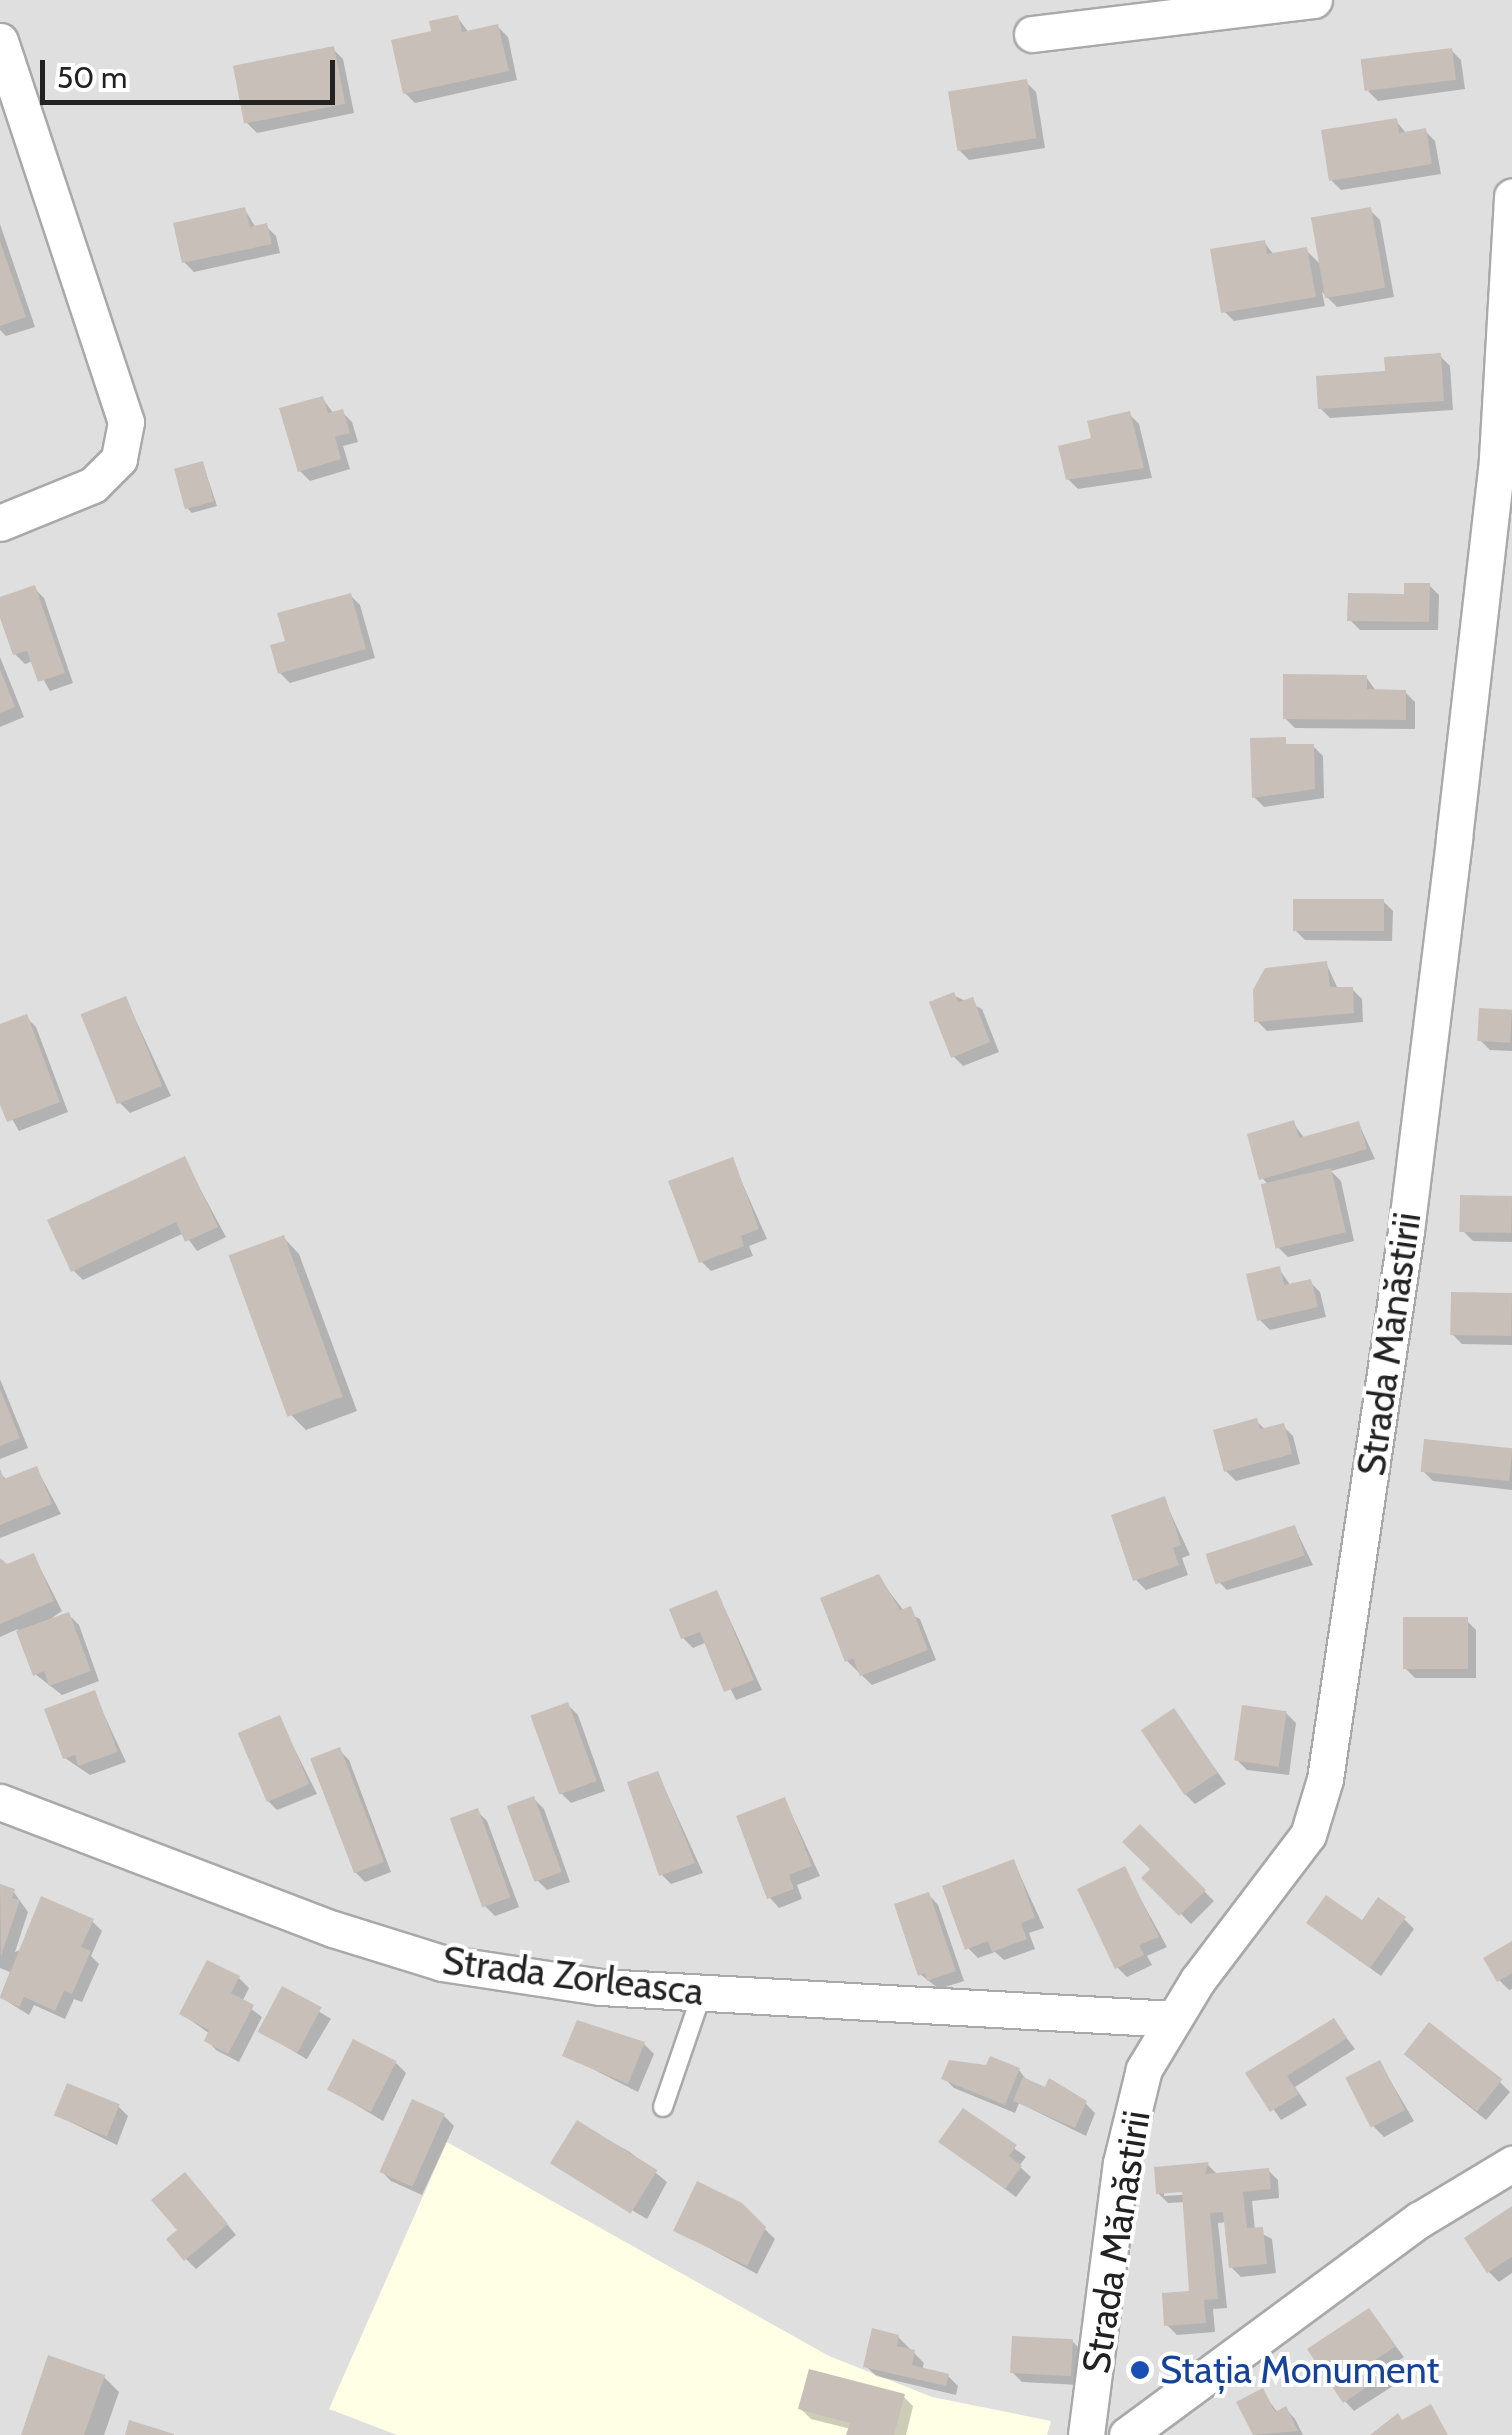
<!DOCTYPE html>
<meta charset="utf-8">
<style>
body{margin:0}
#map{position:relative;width:1512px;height:2435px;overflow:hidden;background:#f2efe9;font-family:Cabin,sans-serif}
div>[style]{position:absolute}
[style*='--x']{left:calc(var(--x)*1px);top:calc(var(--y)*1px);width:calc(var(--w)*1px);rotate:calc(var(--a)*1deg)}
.residential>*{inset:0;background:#e0dfdf;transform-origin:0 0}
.education>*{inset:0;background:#ffffe5}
.shadow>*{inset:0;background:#0003;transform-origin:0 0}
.building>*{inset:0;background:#c7bfb8;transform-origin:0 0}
.roads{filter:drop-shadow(2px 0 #a9a9a9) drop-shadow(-2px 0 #a9a9a9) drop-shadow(0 2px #a9a9a9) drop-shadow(0 -2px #a9a9a9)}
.service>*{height:18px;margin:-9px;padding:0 9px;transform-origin:9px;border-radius:9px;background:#fff}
.minor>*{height:35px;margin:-17.5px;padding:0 17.5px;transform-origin:17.5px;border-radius:17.5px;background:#fff}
.dots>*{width:28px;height:28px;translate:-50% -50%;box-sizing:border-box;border:5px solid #fff;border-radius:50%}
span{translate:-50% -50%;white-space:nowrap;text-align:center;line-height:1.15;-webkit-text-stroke:8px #fff;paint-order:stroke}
.street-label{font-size:38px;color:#222}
.transit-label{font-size:38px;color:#164399}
.left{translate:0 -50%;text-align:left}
.scale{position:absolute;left:40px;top:60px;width:295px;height:45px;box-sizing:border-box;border:5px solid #222;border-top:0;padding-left:12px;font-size:30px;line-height:35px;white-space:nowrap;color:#222;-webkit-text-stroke:8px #fff;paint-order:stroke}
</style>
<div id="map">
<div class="residential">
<i style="left:0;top:0;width:1512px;height:2435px"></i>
</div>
<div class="education">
<i style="clip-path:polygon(447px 2142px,829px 2356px,932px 2397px,1051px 2421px,1047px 2435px,397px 2435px,329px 2409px)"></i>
</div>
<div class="shadow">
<i style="clip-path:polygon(458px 18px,469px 33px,498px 27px,508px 37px,517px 80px,415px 103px,405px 93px)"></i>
<i style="clip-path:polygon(333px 49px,343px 59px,354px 113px,257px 133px,247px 123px)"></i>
<i style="clip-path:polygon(1451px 50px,1461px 60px,1465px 89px,1378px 101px,1368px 91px)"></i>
<i style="clip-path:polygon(1026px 82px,1036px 92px,1045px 148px,969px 160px,959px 150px)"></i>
<i style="clip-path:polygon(1396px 121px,1407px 134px,1425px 131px,1435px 141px,1441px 174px,1341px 190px,1331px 180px)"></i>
<i style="clip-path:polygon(245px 210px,256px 228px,266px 226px,276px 236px,280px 253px,194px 272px,184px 262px)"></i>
<i style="clip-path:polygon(1370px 210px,1380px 220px,1394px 297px,1337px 307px,1322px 292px,1325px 306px,1234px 321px,1224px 311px,1264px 242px,1274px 255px,1306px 250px,1321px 265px)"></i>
<i style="clip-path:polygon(0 224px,35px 327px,6px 336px,0 330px)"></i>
<i style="clip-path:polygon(1440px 356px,1450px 366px,1453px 410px,1330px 418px,1320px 408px)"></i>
<i style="clip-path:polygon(322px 398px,334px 414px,342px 412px,352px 422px,358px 442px,343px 446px,350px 469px,310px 481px,300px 471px)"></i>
<i style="clip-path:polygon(1129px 414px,1139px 424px,1152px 478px,1078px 489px,1068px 479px,1094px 439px)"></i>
<i style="clip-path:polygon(203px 464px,217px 506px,192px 513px,188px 509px)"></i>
<i style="clip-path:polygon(1429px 585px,1439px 595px,1438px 630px,1360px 630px,1350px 620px)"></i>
<i style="clip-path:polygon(34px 588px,44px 598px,73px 683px,50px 691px,33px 661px,25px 664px,15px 654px,0 611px,0 600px)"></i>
<i style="clip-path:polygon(350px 595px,360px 605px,375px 658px,290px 683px,280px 673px,288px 642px)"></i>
<i style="clip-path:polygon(0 657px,24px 717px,0 727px)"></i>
<i style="clip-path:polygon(1366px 677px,1376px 691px,1405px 692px,1415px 702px,1415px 729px,1295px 728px,1285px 718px)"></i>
<i style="clip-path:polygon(1252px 741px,1313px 746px,1323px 756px,1324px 798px,1264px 807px,1254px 797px)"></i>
<i style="clip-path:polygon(1383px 901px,1393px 911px,1392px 941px,1305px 940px,1295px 930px)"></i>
<i style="clip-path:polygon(1326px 963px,1338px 989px,1352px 989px,1362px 999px,1363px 1022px,1267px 1031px,1257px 1021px)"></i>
<i style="clip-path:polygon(953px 995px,982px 1009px,999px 1052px,963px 1066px,953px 1056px)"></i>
<i style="clip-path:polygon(126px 999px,171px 1096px,130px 1113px,120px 1103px)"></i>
<i style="clip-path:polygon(1512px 1013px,1512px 1051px,1490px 1050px,1480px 1040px)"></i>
<i style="clip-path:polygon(26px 1017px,36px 1027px,68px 1112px,19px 1131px,0 1098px,0 1027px)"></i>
<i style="clip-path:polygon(1293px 1123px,1305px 1139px,1359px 1124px,1375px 1159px,1331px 1171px,1341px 1181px,1354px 1241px,1288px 1257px,1278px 1247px,1269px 1185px,1262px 1178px)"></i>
<i style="clip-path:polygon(184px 1159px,226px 1237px,197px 1251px,184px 1233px,83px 1280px,73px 1270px)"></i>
<i style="clip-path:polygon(732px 1160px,767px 1239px,749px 1246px,753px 1256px,711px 1271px,701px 1261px)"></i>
<i style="clip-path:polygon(1512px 1199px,1512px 1242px,1473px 1241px,1463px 1231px)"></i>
<i style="clip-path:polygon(284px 1238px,299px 1254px,357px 1411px,306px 1430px,291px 1415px)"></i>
<i style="clip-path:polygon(1279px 1269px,1291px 1286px,1310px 1282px,1320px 1292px,1326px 1317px,1270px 1330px,1260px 1320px)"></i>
<i style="clip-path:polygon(1512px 1296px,1512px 1345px,1462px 1344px,1452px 1334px)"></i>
<i style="clip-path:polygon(0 1379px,28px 1448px,0 1459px)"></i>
<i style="clip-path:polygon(1256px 1421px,1266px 1430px,1283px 1426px,1293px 1436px,1300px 1464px,1236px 1481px,1226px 1471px)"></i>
<i style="clip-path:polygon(1512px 1452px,1512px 1490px,1433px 1481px,1423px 1471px)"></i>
<i style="clip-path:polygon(37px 1469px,61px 1514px,0 1538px,0 1473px,8px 1481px)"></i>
<i style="clip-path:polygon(1164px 1499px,1190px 1555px,1182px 1558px,1188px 1575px,1146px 1590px,1136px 1580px)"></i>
<i style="clip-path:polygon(1295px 1528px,1313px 1565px,1227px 1590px,1217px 1580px)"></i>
<i style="clip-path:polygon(34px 1556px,62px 1611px,46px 1622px,69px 1615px,79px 1625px,99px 1681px,62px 1695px,35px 1674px,18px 1629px,0 1637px,0 1561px,9px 1566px)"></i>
<i style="clip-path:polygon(878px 1577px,904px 1611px,920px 1619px,936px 1660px,872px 1685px,847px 1661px)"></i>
<i style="clip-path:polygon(717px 1592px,762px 1690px,736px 1700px,707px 1642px,693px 1648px,683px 1638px)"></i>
<i style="clip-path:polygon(1466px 1620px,1476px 1630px,1476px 1678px,1415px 1678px,1405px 1668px)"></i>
<i style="clip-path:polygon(94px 1693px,126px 1762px,90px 1775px,65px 1758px)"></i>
<i style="clip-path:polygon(568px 1705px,578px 1715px,605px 1791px,571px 1803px,561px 1793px)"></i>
<i style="clip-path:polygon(1174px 1711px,1226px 1784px,1195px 1804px,1185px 1794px)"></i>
<i style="clip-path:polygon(1286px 1713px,1296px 1723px,1289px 1775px,1247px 1770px,1237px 1760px)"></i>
<i style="clip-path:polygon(279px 1718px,317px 1794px,277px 1810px,267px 1800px)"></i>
<i style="clip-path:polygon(339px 1750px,349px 1760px,391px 1872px,365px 1882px,355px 1872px)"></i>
<i style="clip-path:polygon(658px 1774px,703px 1873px,671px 1884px,661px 1874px)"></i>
<i style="clip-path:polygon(534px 1799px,544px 1809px,570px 1882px,547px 1890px,537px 1880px)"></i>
<i style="clip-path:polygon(785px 1800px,820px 1876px,797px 1885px,802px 1899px,779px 1908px,770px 1898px)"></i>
<i style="clip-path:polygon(477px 1811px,487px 1821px,519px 1907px,495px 1916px,485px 1906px)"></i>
<i style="clip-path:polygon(1140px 1828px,1214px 1901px,1191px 1924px,1145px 1878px,1153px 1869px)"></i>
<i style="clip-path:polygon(1014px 1862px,1044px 1928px,1029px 1933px,1035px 1949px,1004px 1960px,995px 1952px,978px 1958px,968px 1948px)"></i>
<i style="clip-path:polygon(1124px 1869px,1167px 1947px,1147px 1956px,1152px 1965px,1127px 1977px,1117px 1967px)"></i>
<i style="clip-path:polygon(0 1886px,13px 1891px,28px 1912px,15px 1952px,92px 1921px,102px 1931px,91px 1956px,99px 1964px,82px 2002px,74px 1999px,65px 2019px,34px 2005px,29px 2015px,0 1997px,10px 1972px,0 1968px)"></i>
<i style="clip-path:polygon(929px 1895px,938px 1905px,964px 1981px,939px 1989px,920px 1974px)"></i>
<i style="clip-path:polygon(1404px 1919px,1414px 1929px,1381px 1976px,1320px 1932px)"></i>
<i style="clip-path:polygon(1512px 1944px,1512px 1989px,1509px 1990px,1499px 1980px)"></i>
<i style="clip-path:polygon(239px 1978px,249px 1988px,242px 2002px,262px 2017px,239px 2062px,216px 2050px,207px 2040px,210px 2034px,182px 2014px)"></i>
<i style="left:283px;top:1990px;width:56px;height:47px;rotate:31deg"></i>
<i style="clip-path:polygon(1334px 2021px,1355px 2049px,1295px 2087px,1307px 2105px,1281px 2120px,1249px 2074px)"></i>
<i style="clip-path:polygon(644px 2044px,654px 2054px,638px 2092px,565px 2055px)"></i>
<i style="clip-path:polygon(396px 2063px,406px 2073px,383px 2121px,331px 2090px)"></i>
<i style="clip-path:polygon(1380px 2063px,1414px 2121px,1384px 2137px,1374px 2127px)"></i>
<i style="clip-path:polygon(1416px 2064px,1500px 2082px,1510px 2092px,1486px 2120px)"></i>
<i style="clip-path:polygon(1019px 2070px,1028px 2082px,1085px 2103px,1095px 2113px,1086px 2136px,1019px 2103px,1015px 2113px,954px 2088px,944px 2078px)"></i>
<i style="clip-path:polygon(118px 2106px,128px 2116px,117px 2145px,56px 2115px)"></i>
<i style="clip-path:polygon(964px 2111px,1026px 2157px,1019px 2166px,1031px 2177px,1016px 2197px,942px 2142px)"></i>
<i style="clip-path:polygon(444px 2116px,454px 2126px,422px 2195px,391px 2181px,381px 2171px)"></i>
<i style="clip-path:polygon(578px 2124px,630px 2152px,667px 2182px,647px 2219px,556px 2165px)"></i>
<i style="clip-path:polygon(evenodd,1208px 2165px,1218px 2175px,1268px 2170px,1278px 2180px,1279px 2198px,1252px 2201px,1255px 2230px,1272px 2239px,1276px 2273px,1241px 2277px,1231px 2267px,1227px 2222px,1218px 2223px,1227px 2308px,1213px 2309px,1215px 2332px,1177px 2335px,1167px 2325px,1192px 2293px,1186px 2202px,1168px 2203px,1158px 2193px,1157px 2169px,1208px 2165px,1195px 2189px,1195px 2194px,1164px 2196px,1164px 2191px,1195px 2189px)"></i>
<i style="clip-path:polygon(195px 2185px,236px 2235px,196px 2269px,186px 2259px)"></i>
<i style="clip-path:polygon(740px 2205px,775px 2239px,757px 2274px,676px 2230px)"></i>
<i style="clip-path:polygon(1512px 2209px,1512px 2273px,1499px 2282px,1489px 2272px)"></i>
<i style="clip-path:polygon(1369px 2311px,1404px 2357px,1383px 2371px,1393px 2386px,1354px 2411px,1345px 2401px)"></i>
<i style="clip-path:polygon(898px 2337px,924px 2363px,922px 2370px,948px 2376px,958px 2386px,956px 2395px,876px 2376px,866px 2366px)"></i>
<i style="clip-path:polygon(1072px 2341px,1082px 2351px,1080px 2385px,1022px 2382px,1012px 2372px)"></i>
<i style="clip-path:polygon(104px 2377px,119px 2392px,104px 2435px,23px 2435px)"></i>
<i style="clip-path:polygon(1262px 2391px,1278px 2413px,1286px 2409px,1295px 2419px,1303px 2435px,1256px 2435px,1239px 2403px)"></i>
<i style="clip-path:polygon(903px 2396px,913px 2406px,906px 2435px,849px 2435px,851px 2429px,811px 2419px,801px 2409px)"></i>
</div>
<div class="building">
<i style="clip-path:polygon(458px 15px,462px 32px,498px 24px,509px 71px,403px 94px,391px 40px,431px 31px,429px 21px)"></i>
<i style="left:334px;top:46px;width:59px;height:103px;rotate:79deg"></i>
<i style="left:1452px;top:48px;width:32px;height:92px;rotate:83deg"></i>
<i style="left:1027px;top:79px;width:60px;height:80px;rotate:81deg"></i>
<i style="clip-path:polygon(1397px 118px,1399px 133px,1426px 128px,1432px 164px,1329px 181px,1321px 130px)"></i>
<i style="clip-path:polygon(245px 207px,250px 227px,267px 223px,272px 244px,182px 263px,173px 223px)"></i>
<i style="left:1371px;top:207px;width:82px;height:61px;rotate:80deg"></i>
<i style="clip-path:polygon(1265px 240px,1267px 254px,1307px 247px,1316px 297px,1221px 313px,1210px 249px)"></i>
<i style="clip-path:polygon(0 241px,26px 317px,0 326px)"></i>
<i style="clip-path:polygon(1441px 353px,1444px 401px,1318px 409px,1316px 376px,1385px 371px,1384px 357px)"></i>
<i style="clip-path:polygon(323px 396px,328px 413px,343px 409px,350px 433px,335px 437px,341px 459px,298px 472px,279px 408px)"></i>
<i style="clip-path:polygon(1130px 411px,1144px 468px,1066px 480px,1058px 446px,1091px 438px,1087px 421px)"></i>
<i style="left:203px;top:461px;width:42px;height:30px;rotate:75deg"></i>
<i style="clip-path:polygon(1404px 583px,1430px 583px,1429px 622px,1347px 621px,1348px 593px,1404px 594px)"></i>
<i style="clip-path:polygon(35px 585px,65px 673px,38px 682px,27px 651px,13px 655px,0 618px,0 597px)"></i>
<i style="clip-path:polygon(351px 593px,366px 649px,278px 674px,270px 645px,285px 641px,277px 613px)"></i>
<i style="clip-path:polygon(0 669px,15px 707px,0 713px)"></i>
<i style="clip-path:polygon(1283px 674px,1367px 675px,1367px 689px,1406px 690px,1406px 720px,1283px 719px)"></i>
<i style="clip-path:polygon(1286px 737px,1286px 744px,1314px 744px,1315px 789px,1252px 798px,1250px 738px)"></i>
<i style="left:1293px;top:899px;width:91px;height:32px"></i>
<i style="clip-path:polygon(1327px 961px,1330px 987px,1353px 987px,1354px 1013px,1254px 1022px,1253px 990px,1265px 968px)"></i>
<i style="clip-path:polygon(954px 992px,958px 1002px,973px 997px,990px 1042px,951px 1058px,929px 1002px)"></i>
<i style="left:126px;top:996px;width:97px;height:49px;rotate:68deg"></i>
<i style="left:1479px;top:1008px;width:33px;height:33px;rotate:3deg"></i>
<i style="clip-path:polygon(27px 1014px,60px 1102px,7px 1122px,0 1105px,0 1024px)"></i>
<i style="clip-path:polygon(1294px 1120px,1299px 1138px,1359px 1121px,1367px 1149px,1259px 1180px,1247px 1134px)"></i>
<i style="clip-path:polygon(185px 1156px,218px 1227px,185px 1242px,176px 1222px,71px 1272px,47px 1220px)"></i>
<i style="clip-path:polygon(733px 1157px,759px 1229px,741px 1236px,744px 1246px,699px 1263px,668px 1181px)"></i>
<i style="left:1331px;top:1168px;width:66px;height:72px;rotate:77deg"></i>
<i style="left:1460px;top:1195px;width:52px;height:37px;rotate:1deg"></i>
<i style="left:284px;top:1235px;width:172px;height:59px;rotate:70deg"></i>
<i style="clip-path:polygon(1280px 1266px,1284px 1285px,1311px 1279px,1318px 1307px,1257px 1321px,1246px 1274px)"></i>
<i style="left:1451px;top:1292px;width:61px;height:43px;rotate:1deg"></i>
<i style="clip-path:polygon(0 1389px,20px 1438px,0 1446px)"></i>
<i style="clip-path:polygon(1257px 1418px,1260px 1429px,1284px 1423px,1292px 1454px,1224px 1472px,1213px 1430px)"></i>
<i style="left:1424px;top:1439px;width:89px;height:33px;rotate:6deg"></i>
<i style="clip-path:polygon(37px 1466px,52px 1504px,0 1525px,0 1469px,4px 1479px)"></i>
<i style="clip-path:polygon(1165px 1496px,1181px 1545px,1173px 1548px,1179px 1565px,1133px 1581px,1111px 1515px)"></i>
<i style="left:1295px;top:1525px;width:32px;height:94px;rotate:72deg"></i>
<i style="clip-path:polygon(34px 1553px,54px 1601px,0 1624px,0 1558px,7px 1564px)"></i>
<i style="clip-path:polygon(879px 1574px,900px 1610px,911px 1606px,928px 1650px,860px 1676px,853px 1658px,845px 1662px,820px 1598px)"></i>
<i style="clip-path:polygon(717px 1590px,754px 1680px,724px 1692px,700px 1632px,681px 1639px,669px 1609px)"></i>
<i style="clip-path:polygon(69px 1612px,91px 1671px,49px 1686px,44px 1671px,33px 1676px,16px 1631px)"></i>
<i style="left:1403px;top:1617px;width:65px;height:52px"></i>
<i style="clip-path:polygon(95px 1690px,118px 1752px,78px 1766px,75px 1755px,63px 1759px,44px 1709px)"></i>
<i style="left:568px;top:1702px;width:84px;height:40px;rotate:70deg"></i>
<i style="left:1242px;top:1705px;width:45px;height:56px;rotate:8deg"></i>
<i style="left:1174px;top:1708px;width:78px;height:40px;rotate:56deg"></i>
<i style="left:280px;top:1715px;width:75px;height:46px;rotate:67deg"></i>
<i style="left:340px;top:1747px;width:123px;height:32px;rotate:69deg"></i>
<i style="clip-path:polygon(658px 1771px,695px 1863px,659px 1876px,627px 1782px)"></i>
<i style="left:534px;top:1796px;width:81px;height:29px;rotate:70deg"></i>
<i style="clip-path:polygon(785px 1797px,812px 1866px,789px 1875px,794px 1889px,767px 1899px,736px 1816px)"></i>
<i style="left:478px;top:1808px;width:95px;height:30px;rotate:70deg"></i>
<i style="clip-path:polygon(1140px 1824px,1206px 1890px,1179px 1916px,1141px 1878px,1150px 1869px,1122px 1842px)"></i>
<i style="clip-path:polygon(1014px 1859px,1035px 1918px,1021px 1923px,1027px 1939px,992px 1952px,988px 1941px,965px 1950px,942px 1886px)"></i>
<i style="clip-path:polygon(1125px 1866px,1159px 1937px,1139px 1945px,1144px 1955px,1115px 1969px,1077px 1889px)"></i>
<i style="clip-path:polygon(0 1884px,15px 1889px,12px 1898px,20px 1900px,1px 1956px)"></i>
<i style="clip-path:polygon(929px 1892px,956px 1971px,927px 1981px,925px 1973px,918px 1976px,894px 1904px)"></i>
<i style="clip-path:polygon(1326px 1895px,1362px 1920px,1378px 1897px,1406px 1917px,1370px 1968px,1306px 1923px)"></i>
<i style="clip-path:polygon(41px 1896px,94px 1919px,81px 1947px,91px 1951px,72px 1994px,64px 1991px,55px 2011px,24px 1997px,19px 2007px,0 1998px)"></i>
<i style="clip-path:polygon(1512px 1941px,1512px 1973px,1497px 1982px,1483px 1958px)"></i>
<i style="clip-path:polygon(207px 1960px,240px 1976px,231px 1993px,254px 2005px,228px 2054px,204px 2041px,209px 2030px,179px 2014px)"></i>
<i style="left:282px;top:1986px;width:45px;height:52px;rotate:28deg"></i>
<i style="clip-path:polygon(1334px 2018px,1347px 2038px,1287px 2076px,1299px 2094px,1270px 2112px,1245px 2073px)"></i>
<i style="clip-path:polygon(577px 2020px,645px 2042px,628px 2084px,562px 2056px)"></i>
<i style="left:1429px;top:2022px;width:93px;height:41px;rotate:38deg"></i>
<i style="left:353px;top:2039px;width:49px;height:57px;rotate:27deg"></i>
<i style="clip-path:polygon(990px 2056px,1020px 2068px,1005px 2105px,941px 2079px,949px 2060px,986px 2065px)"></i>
<i style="left:1380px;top:2060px;width:56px;height:39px;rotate:63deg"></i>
<i style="clip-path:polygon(1023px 2077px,1045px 2087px,1049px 2078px,1087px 2101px,1075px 2128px,1013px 2101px)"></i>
<i style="left:67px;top:2083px;width:57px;height:35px;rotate:22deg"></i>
<i style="left:412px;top:2099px;width:36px;height:80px;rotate:24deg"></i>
<i style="clip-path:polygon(963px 2108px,1017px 2145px,1009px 2156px,1022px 2166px,1005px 2189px,938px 2142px)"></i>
<i style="left:577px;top:2120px;width:95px;height:51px;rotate:32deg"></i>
<i style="clip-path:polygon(1209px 2162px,1205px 2174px,1269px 2168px,1271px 2189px,1243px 2192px,1247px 2228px,1263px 2227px,1267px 2264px,1229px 2268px,1223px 2212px,1210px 2213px,1218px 2299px,1204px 2300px,1206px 2323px,1164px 2326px,1162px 2293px,1189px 2291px,1182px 2192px,1156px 2194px,1154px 2167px)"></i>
<i style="clip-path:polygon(185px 2172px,228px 2224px,184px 2261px,166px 2239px,177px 2230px,151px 2200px)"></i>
<i style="clip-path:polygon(697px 2181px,742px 2203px,766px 2227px,747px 2266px,673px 2231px)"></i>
<i style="clip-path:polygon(1512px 2206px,1512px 2257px,1487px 2273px,1464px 2238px)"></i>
<i style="clip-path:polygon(1369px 2308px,1396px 2346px,1375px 2360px,1385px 2375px,1343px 2403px,1307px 2349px)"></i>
<i style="clip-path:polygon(872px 2328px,899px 2335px,897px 2346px,915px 2350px,912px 2365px,949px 2374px,946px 2386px,863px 2367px)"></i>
<i style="left:1012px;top:2336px;width:61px;height:37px;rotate:3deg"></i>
<i style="clip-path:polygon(48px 2355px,105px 2375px,84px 2435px,21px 2435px)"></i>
<i style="clip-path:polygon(809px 2369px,905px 2394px,894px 2435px,846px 2435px,850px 2423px,798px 2409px)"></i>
<i style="clip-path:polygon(1263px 2388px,1275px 2412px,1286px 2406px,1298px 2431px,1253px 2435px,1236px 2402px)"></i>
<i style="clip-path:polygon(1431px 2404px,1448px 2435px,1370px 2435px,1398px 2413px,1402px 2420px)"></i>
<i style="clip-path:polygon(129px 2420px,174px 2434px,174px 2435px,125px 2435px)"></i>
</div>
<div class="roads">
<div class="service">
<i style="--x:663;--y:2107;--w:120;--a:-71.1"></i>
</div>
<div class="minor">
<i style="--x:1032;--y:34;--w:284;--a:-6.9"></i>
<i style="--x:0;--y:41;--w:401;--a:71.7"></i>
<i style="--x:126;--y:422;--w:38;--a:101"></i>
<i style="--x:119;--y:459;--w:37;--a:135"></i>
<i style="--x:93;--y:485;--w:100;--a:157.8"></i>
<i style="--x:0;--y:1802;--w:356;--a:20.9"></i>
<i style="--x:333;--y:1929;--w:114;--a:17.3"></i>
<i style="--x:442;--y:1963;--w:161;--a:8.6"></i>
<i style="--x:601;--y:1987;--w:573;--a:3.2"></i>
<i style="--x:1086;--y:2435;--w:274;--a:-82.7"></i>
<i style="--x:1121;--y:2163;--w:97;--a:-76.3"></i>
<i style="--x:1144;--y:2069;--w:103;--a:-58.9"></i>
<i style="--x:1197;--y:1981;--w:183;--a:-52.8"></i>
<i style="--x:1308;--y:1835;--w:59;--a:-73.1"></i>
<i style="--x:1325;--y:1779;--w:554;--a:-81.59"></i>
<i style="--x:1406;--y:1231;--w:396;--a:-83"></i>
<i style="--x:1454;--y:838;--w:382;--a:-83.5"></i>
<i style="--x:1497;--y:458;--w:262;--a:-86.7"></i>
<i style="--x:1127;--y:2435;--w:363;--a:-36.4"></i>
<i style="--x:1419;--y:2220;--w:109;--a:-31.1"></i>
</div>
</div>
<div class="dots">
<i style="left:1140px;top:2370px;background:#1a4fb4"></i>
</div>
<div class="street-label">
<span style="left:1389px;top:1344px;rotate:-82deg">Strada Mănăstirii</span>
<span style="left:573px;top:1976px;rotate:7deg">Strada Zorleasca</span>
<span style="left:1116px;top:2242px;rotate:-81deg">Strada Mănăstirii</span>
</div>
<div class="transit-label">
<span class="left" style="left:1160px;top:2370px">Stația Monument</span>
</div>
<div class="scale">50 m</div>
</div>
